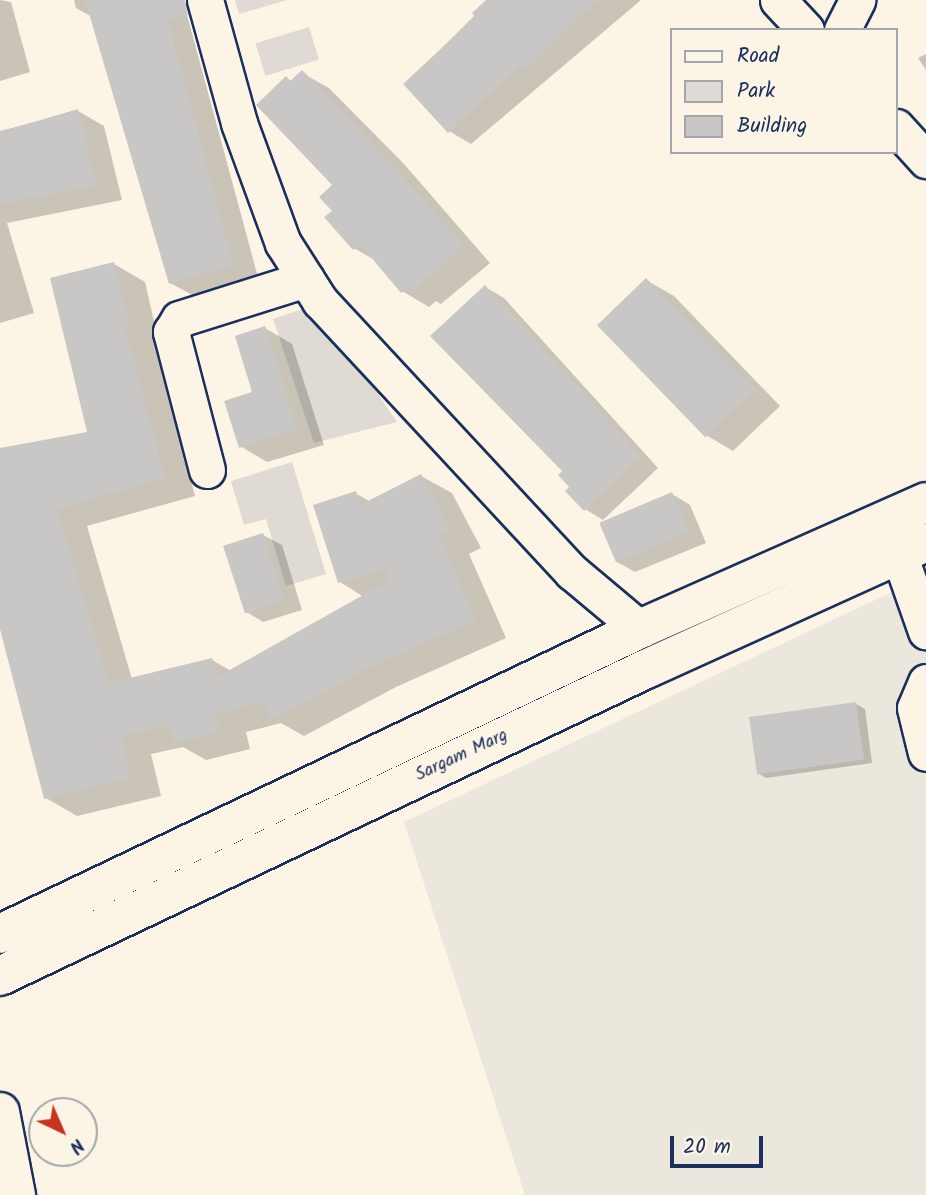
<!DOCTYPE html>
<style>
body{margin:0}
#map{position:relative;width:926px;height:1195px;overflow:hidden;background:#fcf5e5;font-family:Kalam,sans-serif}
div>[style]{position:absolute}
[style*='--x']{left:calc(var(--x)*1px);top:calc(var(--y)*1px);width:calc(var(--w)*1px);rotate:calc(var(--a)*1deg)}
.built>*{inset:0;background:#ece7dc}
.green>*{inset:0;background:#dfdbd4;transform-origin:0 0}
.shadow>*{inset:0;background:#0003}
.building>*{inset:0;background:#c8c7c6;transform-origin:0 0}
.roads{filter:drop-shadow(2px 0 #1b2f5e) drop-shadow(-2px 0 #1b2f5e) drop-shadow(0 2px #1b2f5e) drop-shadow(0 -2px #1b2f5e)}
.minor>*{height:35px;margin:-17.5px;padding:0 17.5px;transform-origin:17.5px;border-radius:17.5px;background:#fcf5e5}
.major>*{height:38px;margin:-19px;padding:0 19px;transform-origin:19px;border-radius:19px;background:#fcf5e5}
span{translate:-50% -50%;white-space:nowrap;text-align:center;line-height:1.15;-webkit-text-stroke:6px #fcf5e5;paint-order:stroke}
.street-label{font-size:18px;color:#1b2f5e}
.legend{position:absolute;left:670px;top:28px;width:228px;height:126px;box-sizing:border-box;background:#fcf5e5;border:2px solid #a2a6af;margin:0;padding:9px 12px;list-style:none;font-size:21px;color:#1b2f5e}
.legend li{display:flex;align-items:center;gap:14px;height:35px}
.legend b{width:35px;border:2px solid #a2a6af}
.north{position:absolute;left:28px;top:1097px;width:70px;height:70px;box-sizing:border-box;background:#fcf5e5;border:2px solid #a2a6af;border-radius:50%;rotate:136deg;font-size:19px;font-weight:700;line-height:28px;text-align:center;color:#1b2f5e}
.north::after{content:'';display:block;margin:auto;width:24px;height:32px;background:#c8321e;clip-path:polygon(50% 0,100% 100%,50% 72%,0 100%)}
.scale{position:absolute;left:670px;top:1136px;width:93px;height:32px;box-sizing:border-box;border:4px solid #1b2f5e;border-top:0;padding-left:9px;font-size:21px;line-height:24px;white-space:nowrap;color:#1b2f5e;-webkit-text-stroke:5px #fcf5e5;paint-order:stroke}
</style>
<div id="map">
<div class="built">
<i style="clip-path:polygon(926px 576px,926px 1195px,525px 1195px,404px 822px)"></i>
</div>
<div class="green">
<i style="clip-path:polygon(235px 0,287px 0,239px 14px)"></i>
<i style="left:309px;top:27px;width:34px;height:56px;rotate:73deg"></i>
<i style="clip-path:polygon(317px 304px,397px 422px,314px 443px,273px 319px)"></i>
<i style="clip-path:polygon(292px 462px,326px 574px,286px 586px,266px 519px,244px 525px,231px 481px)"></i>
</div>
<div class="shadow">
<i style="clip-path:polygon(0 0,11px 2px,30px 72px,0 81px)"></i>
<i style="clip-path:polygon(74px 0,183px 0,259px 281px,198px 298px,170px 283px,92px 17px,76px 8px)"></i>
<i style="clip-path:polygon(490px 0,641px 0,471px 144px,449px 131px,405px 85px)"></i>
<i style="clip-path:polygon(926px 54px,926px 70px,918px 58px)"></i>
<i style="clip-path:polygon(302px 73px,329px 88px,404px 164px,490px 263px,441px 304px,436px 301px,429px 307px,402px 291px,378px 262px,354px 248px,334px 211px,334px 185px,287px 78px,292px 82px)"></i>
<i style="clip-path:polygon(78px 111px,104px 126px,122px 200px,7px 223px,34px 313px,0 323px,0 131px)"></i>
<i style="clip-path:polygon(114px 264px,145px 282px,159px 343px,155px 343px,195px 496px,87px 526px,132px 679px,212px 660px,231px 671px,364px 597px,340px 582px,355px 493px,371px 502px,421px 476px,452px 493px,481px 548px,469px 554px,506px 638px,396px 687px,304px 736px,281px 723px,246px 732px,250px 749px,206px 760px,183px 747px,151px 754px,161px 796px,77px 816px,46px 798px,0 619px,0 450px,89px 434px)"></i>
<i style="clip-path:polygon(646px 280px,674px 296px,780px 406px,733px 451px,706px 435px)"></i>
<i style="clip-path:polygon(485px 287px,504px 298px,658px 468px,603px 520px,585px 509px,572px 487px)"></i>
<i style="clip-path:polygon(265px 328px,292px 344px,324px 445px,267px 462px,240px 446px)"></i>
<i style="clip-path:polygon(672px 494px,690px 505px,706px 543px,635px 572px,617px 562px)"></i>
<i style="clip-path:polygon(263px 535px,282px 545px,302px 610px,263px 622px,245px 611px)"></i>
<i style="clip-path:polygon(856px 704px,865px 709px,872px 763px,766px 778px,758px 773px)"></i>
</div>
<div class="building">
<i style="clip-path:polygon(85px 0,185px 0,188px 15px,168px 20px,233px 265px,169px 284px)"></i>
<i style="clip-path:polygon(486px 0,599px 0,525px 69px,521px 65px,448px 133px,403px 84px,475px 17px,472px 13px)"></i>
<i style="clip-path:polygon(302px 70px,376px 146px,464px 246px,413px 290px,409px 285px,401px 293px,360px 244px,353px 250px,324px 217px,332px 211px,319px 197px,332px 185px,256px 105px,286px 76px,290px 81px)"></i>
<i style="clip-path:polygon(78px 109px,96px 185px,0 204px,0 132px)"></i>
<i style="clip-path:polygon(114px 262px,129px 325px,125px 326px,165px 478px,57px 509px,109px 683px,212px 658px,217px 677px,390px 580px,385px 569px,338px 583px,313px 505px,356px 491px,360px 505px,421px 474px,451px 530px,439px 536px,476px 620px,364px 670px,272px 720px,263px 702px,216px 714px,220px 732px,173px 743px,170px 725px,121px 737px,131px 778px,44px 799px,0 629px,0 448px,87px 432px,50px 278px)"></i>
<i style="left:646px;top:278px;width:156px;height:68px;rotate:46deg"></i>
<i style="clip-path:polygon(485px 285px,641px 457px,584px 511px,565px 491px,569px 487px,558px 475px,562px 471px,430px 336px)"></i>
<i style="clip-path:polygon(265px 326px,297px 429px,239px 448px,224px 401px,252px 392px,235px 336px)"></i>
<i style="left:672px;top:492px;width:43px;height:79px;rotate:67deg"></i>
<i style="left:263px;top:533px;width:71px;height:42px;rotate:72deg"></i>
<i style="left:856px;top:702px;width:58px;height:108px;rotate:82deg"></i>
</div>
<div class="roads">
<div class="minor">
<i style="--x:205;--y:0;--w:128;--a:74.5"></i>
<i style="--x:239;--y:123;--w:128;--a:69.9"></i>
<i style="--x:283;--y:243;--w:69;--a:57.5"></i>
<i style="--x:320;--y:301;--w:370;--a:47.1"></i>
<i style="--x:572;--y:572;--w:89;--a:40"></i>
<i style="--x:778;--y:0;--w:41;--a:47"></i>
<i style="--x:842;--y:30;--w:34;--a:-63"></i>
<i style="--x:896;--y:127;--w:45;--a:47.7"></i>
<i style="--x:207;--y:470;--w:143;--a:-104.6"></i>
<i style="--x:171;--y:332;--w:15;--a:-58"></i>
<i style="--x:179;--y:319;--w:133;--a:-17.5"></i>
<i style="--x:899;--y:554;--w:82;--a:70.7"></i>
<i style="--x:926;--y:682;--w:28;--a:113"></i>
<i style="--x:915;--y:708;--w:46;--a:76.3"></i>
</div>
<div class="major">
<i style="--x:0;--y:934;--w:709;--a:-25.48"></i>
<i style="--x:640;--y:629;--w:313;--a:-23.9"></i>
<i style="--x:0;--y:976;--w:715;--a:-25.42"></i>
<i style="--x:646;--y:669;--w:307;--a:-24.4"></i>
<i style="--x:0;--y:1112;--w:85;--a:79.1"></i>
</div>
</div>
<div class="street-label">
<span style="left:462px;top:756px;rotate:-25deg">Sargam Marg</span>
</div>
<ul class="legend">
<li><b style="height:9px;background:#fcf5e5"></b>Road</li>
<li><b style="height:19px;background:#dfdbd4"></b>Park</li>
<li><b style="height:19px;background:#c8c7c6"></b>Building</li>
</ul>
<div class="north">N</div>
<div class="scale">20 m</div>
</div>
